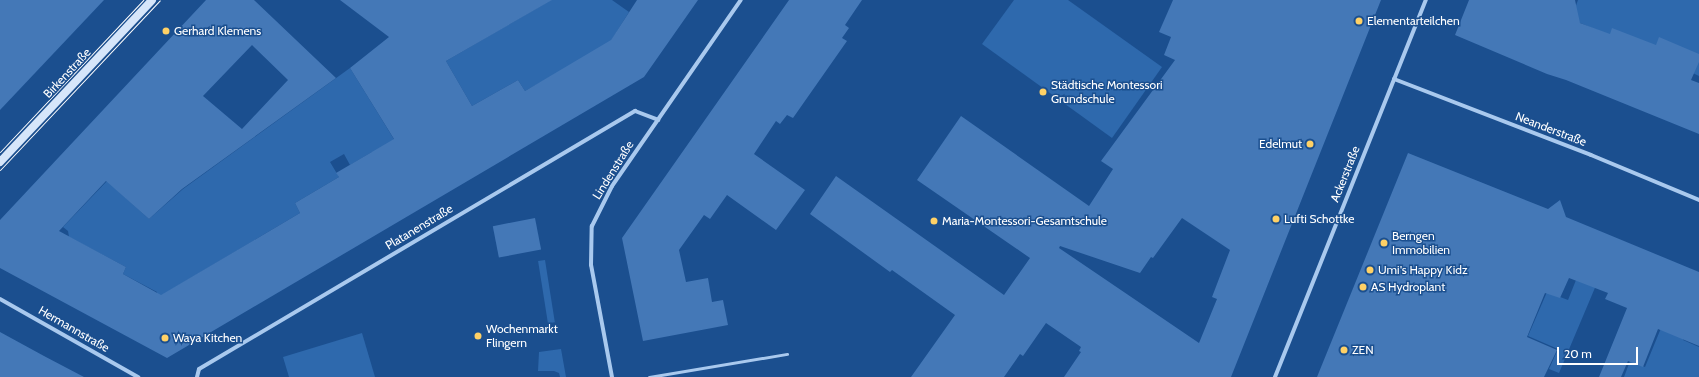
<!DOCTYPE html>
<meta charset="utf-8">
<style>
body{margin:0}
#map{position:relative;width:1699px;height:377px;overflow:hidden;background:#1b4f8f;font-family:Cabin,sans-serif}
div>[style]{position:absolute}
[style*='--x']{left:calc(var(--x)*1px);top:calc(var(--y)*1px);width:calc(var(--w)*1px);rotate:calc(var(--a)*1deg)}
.green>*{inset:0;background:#2e69ad;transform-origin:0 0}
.building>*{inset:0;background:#4478b7;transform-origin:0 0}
.lane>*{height:3px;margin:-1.5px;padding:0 1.5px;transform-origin:1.5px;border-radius:1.5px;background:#a9c9ee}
.street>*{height:4px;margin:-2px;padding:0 2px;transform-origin:2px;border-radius:2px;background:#a9c9ee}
.secondary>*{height:8px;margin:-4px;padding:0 4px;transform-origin:4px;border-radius:4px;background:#d6e6fa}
.tram>*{height:1px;margin:-0.5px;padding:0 0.5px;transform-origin:0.5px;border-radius:0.5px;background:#fff}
.dots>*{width:11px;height:11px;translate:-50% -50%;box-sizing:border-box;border:2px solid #1b4f8f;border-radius:50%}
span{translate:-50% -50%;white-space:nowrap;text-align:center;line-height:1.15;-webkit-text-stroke:3px #1b4f8f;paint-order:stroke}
.poi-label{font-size:12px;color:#fff}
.left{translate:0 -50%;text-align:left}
.right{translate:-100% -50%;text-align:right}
.street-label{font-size:12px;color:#fff}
.scale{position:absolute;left:1557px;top:347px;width:81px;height:18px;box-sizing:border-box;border:2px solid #fff;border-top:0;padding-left:5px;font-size:12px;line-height:14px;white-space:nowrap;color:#fff;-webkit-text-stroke:3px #1b4f8f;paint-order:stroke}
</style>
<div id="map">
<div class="green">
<i style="clip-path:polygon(551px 0,612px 0,629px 12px,609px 44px,525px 91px,518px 80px,472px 106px,446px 61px)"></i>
<i style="clip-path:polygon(1014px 0,1068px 0,1162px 67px,1112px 138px,982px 44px)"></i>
<i style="clip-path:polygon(1578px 0,1699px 0,1699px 76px,1653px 54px,1571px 19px)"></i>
<i style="clip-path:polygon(350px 68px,400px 149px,378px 162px,372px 152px,350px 165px,344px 154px,330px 162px,339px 177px,295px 203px,300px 213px,157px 298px,157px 292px,123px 274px,126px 267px,69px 237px,68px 231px,63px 227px,107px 181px,149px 219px,183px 189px)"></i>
<i style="left:545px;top:260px;width:63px;height:7px;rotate:81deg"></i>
<i style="clip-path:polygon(1578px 275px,1597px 283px,1559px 373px,1549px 369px,1558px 349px,1528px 336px,1547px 292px,1568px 300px)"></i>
<i style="clip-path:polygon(1666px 316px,1689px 326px,1683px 340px,1699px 347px,1699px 377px,1624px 377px,1630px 361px,1645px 367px)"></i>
<i style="clip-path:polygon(362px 333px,375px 377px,289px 377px,283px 357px)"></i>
<i style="clip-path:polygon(561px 349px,566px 377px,560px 377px,559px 373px,554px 371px,538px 371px,539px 352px)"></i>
</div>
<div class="building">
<i style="clip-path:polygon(0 0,104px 0,0 110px)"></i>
<i style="clip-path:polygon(evenodd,206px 0,254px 0,336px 78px,182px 189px,149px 219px,106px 181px,59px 231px,126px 267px,123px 274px,161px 295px,300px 213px,295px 203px,339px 177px,336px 173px,394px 139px,350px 68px,389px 37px,340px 0,552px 0,446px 61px,472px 106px,518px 80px,525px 91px,611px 40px,637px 0,698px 0,644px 77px,167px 358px,0 268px,0 220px,206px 0,252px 45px,288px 80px,242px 129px,203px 96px,252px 45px)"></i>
<i style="clip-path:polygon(789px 0,862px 0,845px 25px,849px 28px,842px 38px,847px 41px,793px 118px,787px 115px,780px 124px,776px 121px,754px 154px,805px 190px,776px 230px,727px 195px,710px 219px,704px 215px,679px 250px,686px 282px,708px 278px,712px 302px,723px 300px,728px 325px,643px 341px,622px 238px)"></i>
<i style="clip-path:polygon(evenodd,1173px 0,1381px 0,1231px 377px,1064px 377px,1081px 352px,1079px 351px,1081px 347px,1046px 323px,1023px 356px,1020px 354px,1004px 377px,911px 377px,955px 315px,892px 270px,890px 272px,810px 214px,836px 176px,1004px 295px,1030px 258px,917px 180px,961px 116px,1089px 206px,1113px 169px,1101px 161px,1175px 60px,1164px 55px,1171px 37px,1159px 32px,1173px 0,1182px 218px,1230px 250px,1212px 297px,1217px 299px,1199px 343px,1059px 248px,1060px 246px,1140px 273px,1151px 257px,1153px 258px,1182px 218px)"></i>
<i style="clip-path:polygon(1469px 0,1575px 0,1580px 23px,1610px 34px,1612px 28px,1656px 45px,1659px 37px,1699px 54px,1699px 62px,1691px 80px,1699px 83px,1699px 134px,1566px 80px,1547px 74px,1455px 35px)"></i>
<i style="clip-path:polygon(1408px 153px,1548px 209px,1560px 200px,1566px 217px,1699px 272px,1699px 346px,1658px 329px,1643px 367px,1628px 361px,1621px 377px,1599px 377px,1627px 308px,1605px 299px,1608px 293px,1569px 278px,1560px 298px,1545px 293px,1527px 337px,1557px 350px,1544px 377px,1317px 377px)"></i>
<i style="left:535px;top:218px;width:32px;height:43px;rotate:79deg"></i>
<i style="clip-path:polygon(0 332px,44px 356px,84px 377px,0 377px)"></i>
</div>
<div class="lane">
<i style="--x:649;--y:377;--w:140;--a:-9.5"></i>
</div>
<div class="street">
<i style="--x:1394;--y:79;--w:211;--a:21.1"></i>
<i style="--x:1591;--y:155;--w:117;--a:22.6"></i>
<i style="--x:0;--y:299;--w:159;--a:29.5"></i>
<i style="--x:197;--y:377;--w:8;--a:-76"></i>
<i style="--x:199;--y:369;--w:507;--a:-30.61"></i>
<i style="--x:635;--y:111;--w:25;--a:21"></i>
<i style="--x:612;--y:377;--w:114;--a:-100.6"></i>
<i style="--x:591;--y:265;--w:39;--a:-89"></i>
<i style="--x:592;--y:226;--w:45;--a:-63.4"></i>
<i style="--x:612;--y:186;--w:226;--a:-55.3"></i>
<i style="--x:1275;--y:377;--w:406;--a:-68.2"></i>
</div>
<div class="secondary">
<i style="--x:0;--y:162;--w:222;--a:-46.8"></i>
</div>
<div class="tram">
<i style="--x:0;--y:152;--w:209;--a:-46.7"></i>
<i style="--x:0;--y:170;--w:233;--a:-46.7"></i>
</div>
<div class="dots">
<i style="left:1359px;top:21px;background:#ffd166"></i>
<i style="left:166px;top:31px;background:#ffd166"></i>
<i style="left:1043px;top:92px;background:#ffd166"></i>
<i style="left:1310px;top:144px;background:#ffd166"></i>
<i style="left:1276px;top:219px;background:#ffd166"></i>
<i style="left:934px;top:221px;background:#ffd166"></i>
<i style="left:1384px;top:243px;background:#ffd166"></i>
<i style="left:1370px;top:270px;background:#ffd166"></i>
<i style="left:1363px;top:287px;background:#ffd166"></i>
<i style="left:478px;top:336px;background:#ffd166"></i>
<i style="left:165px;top:338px;background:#ffd166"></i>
<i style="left:1344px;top:350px;background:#ffd166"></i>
</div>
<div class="poi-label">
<span class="left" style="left:1367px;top:21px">Elementarteilchen</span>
<span class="left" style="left:174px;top:31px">Gerhard Klemens</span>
<span class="left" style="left:1051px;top:92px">Städtische Montessori<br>Grundschule</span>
<span class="right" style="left:1302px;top:144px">Edelmut</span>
<span class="left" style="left:1284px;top:219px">Lufti Schottke</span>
<span class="left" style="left:942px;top:221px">Maria-Montessori-Gesamtschule</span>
<span class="left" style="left:1392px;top:243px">Berngen<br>Immobilien</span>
<span class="left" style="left:1378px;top:270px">Umi's Happy Kidz</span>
<span class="left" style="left:1371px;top:287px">AS Hydroplant</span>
<span class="left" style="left:486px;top:336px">Wochenmarkt<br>Flingern</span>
<span class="left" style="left:173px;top:338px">Waya Kitchen</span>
<span class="left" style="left:1352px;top:350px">ZEN</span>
</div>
<div class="street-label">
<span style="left:67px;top:73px;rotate:-47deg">Birkenstraße</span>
<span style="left:1551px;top:129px;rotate:21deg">Neanderstraße</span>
<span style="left:613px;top:170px;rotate:-58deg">Lindenstraße</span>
<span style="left:1345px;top:174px;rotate:-68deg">Ackerstraße</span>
<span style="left:419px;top:227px;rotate:-31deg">Platanenstraße</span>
<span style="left:74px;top:329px;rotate:30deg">Hermannstraße</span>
</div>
<div class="scale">20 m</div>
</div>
